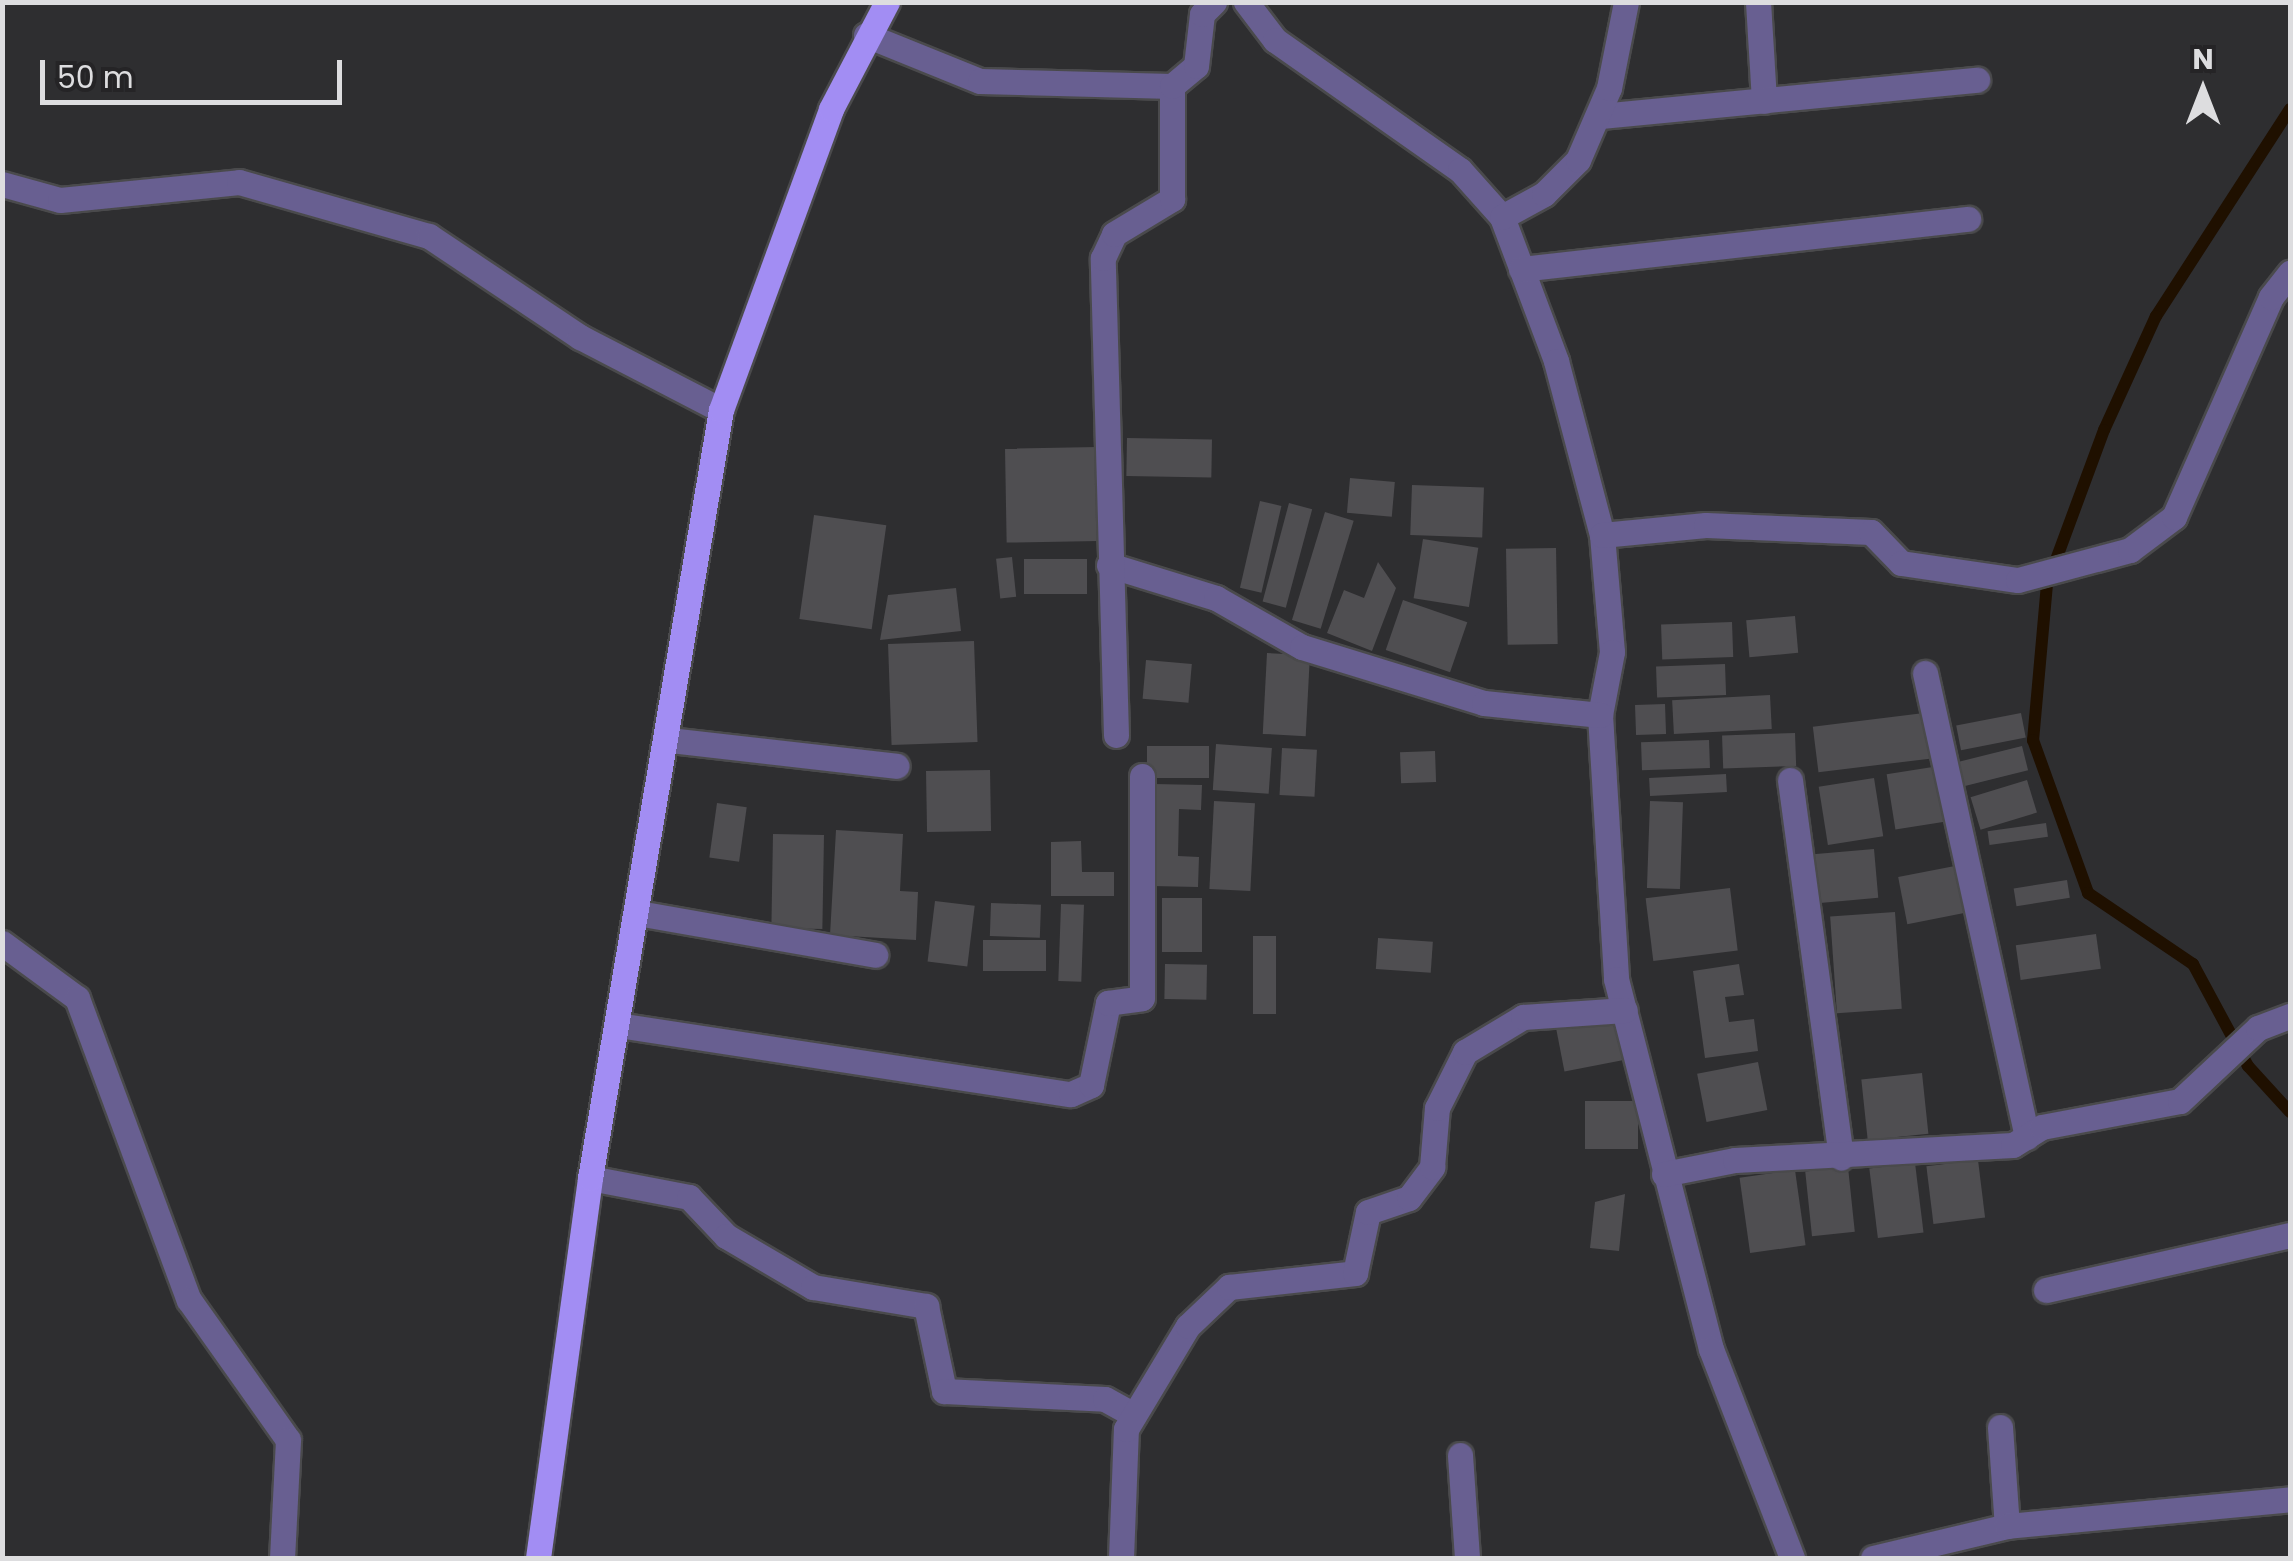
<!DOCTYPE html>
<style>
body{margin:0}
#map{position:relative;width:2293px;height:1561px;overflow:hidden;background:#2e2e30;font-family:Poppins,sans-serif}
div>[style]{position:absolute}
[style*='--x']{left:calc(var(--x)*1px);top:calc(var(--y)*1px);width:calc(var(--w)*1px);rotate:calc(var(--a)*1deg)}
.stream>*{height:12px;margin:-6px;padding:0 6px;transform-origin:6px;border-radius:6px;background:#1f1000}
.building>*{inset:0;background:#4f4e51;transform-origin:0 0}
.roads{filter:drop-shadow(2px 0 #4a4a4c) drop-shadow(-2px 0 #4a4a4c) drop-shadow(0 2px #4a4a4c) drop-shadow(0 -2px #4a4a4c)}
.minor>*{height:25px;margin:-12.5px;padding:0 12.5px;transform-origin:12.5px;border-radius:12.5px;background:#685f91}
.major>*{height:25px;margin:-12.5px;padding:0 12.5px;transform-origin:12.5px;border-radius:12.5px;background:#a28df3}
span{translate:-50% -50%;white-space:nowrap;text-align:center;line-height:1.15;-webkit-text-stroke:9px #252426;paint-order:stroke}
.frame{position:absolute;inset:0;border:5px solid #dddddf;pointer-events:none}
.north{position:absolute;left:2153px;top:40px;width:100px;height:100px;-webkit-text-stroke:8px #252426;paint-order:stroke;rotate:0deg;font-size:28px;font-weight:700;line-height:40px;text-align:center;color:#dddddf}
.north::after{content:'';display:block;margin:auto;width:35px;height:45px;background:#dddddf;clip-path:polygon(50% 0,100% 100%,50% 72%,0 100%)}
.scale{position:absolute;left:40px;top:60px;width:302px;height:45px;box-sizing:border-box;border:5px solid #dddddf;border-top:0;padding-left:12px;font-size:30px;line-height:35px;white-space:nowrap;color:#dddddf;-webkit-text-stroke:8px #252426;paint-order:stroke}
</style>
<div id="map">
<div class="stream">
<i style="--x:2290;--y:109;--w:247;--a:122.9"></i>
<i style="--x:2156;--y:316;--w:125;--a:114.5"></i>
<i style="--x:2104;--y:430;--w:164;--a:110.3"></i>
<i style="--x:2047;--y:584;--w:157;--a:95.1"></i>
<i style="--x:2033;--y:740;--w:163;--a:70.2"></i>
<i style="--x:2088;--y:893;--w:127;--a:34.1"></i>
<i style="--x:2193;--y:964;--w:116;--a:61.7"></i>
<i style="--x:2248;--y:1066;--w:62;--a:47.6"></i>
</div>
<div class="building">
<i style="left:1127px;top:438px;width:85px;height:38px;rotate:1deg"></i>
<i style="left:1097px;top:447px;width:94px;height:92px;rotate:89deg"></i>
<i style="left:1350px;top:478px;width:45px;height:35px;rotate:5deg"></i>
<i style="left:1412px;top:485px;width:72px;height:50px;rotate:2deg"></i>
<i style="left:1260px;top:501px;width:22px;height:89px;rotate:13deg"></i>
<i style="left:1289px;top:503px;width:24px;height:102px;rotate:15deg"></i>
<i style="left:1325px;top:512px;width:30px;height:113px;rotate:17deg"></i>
<i style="left:814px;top:515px;width:73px;height:105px;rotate:8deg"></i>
<i style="left:1423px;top:539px;width:56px;height:60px;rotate:9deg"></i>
<i style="left:1556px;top:548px;width:96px;height:50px;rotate:89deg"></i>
<i style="left:1012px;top:557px;width:40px;height:16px;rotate:84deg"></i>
<i style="left:1024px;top:559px;width:63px;height:35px"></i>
<i style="clip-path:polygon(1378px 562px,1396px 588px,1372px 651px,1327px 633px,1344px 590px,1364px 598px)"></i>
<i style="clip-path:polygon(956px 588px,961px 631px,880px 640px,888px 595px)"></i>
<i style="left:1403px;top:600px;width:68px;height:53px;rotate:19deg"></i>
<i style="left:1795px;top:616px;width:37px;height:49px;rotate:85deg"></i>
<i style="left:1732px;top:622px;width:35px;height:71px;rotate:88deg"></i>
<i style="left:974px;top:641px;width:101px;height:86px;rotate:88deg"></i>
<i style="left:1267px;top:653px;width:43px;height:81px;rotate:3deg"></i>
<i style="left:1146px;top:660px;width:46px;height:39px;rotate:5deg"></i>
<i style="left:1725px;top:664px;width:31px;height:69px;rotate:88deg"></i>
<i style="left:1770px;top:695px;width:34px;height:98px;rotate:87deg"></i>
<i style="left:1665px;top:704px;width:30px;height:30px;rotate:88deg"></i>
<i style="left:1924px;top:713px;width:46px;height:112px;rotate:83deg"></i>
<i style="left:2021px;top:713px;width:25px;height:66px;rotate:79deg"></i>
<i style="left:1795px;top:733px;width:33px;height:73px;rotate:88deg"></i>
<i style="left:1709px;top:740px;width:28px;height:68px;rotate:88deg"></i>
<i style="left:1216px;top:744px;width:56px;height:46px;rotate:4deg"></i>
<i style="left:1147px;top:746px;width:62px;height:32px"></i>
<i style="left:2022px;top:746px;width:25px;height:65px;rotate:76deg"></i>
<i style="left:1282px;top:748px;width:35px;height:47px;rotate:3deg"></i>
<i style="left:1435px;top:751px;width:31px;height:35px;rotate:88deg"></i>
<i style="left:1939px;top:766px;width:56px;height:53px;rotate:81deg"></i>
<i style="left:990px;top:770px;width:61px;height:64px;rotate:89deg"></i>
<i style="left:1726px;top:774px;width:18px;height:77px;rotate:87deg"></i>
<i style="left:1874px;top:778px;width:59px;height:56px;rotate:81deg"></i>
<i style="left:2027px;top:780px;width:34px;height:59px;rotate:73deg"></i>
<i style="clip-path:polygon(1154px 784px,1202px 785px,1201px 810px,1179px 809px,1178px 856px,1199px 857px,1198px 887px,1152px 886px)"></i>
<i style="left:1214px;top:801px;width:41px;height:88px;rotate:3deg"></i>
<i style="left:1650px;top:801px;width:33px;height:87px;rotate:2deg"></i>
<i style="left:717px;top:803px;width:30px;height:55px;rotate:8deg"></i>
<i style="left:2046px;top:823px;width:14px;height:59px;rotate:82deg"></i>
<i style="clip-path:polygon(836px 830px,903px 834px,900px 891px,918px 892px,916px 940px,830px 935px)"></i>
<i style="left:773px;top:834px;width:51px;height:94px;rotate:1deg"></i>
<i style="clip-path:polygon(1081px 841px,1082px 872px,1114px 872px,1114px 896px,1051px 896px,1051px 842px)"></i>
<i style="left:1874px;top:849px;width:49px;height:64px;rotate:85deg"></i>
<i style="left:1960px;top:865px;width:48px;height:63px;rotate:79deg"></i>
<i style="left:2067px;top:880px;width:18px;height:54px;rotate:81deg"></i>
<i style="left:1730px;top:888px;width:63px;height:85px;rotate:83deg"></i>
<i style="left:1162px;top:898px;width:40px;height:54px"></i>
<i style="left:935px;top:901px;width:40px;height:61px;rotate:7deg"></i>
<i style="left:991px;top:903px;width:50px;height:33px;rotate:2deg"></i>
<i style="left:1061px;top:904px;width:23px;height:77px;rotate:2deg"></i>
<i style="left:1895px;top:912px;width:97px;height:65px;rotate:86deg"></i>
<i style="left:2096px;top:934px;width:35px;height:81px;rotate:82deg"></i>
<i style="left:1253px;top:936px;width:23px;height:78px"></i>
<i style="left:1378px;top:938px;width:55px;height:31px;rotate:4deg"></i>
<i style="left:983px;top:940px;width:63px;height:31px"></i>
<i style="left:1165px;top:964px;width:42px;height:35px;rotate:1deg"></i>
<i style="clip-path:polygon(1739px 964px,1744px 995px,1725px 997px,1729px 1022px,1754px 1019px,1758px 1051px,1705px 1058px,1693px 971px)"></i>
<i style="left:1614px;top:1017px;width:44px;height:59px;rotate:79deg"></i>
<i style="left:1758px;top:1062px;width:49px;height:62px;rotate:79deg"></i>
<i style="left:1922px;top:1073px;width:61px;height:61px;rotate:84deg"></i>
<i style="left:1585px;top:1101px;width:53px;height:48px"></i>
<i style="left:1978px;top:1160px;width:58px;height:52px;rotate:83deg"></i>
<i style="left:1915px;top:1163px;width:70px;height:46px;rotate:83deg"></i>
<i style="left:1848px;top:1167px;width:65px;height:43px;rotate:84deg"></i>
<i style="left:1795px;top:1170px;width:76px;height:56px;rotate:82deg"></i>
<i style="clip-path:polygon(1625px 1194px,1619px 1251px,1590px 1248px,1595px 1202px)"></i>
</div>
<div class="roads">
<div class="minor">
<i style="--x:1246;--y:2;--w:48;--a:52.7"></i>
<i style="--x:1275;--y:40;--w:226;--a:35.1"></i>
<i style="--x:1460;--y:170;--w:63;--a:48.2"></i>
<i style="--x:1502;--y:217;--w:154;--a:69.4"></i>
<i style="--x:1556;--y:361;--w:180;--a:75.2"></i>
<i style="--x:1602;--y:535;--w:117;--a:85.1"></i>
<i style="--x:1612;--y:652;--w:64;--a:100.8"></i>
<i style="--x:1600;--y:715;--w:264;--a:86.5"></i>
<i style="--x:1616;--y:979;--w:382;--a:75.6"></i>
<i style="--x:1711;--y:1349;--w:224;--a:68.8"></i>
<i style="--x:1758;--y:2;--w:99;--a:86.5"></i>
<i style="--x:866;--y:35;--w:123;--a:22"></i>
<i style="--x:980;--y:81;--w:192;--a:1.5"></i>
<i style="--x:1600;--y:116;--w:379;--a:-5.5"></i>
<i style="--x:2;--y:184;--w:60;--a:15.4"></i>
<i style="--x:60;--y:200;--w:180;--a:-5.7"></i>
<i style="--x:239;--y:182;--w:198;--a:15.9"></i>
<i style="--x:429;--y:236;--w:182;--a:33.8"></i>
<i style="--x:580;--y:337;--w:159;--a:27.4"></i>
<i style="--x:1502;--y:217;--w:48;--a:-28.7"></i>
<i style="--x:1544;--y:194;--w:48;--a:-45"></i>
<i style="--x:1578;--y:160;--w:78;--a:-66.7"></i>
<i style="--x:1609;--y:88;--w:88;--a:-78.8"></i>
<i style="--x:1521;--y:269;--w:450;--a:-6.4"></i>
<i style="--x:1602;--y:535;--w:104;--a:-5.5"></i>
<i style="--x:1706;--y:525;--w:165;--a:2.4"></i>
<i style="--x:1871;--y:532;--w:43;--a:45.9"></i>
<i style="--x:1901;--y:563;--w:118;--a:8.3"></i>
<i style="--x:2018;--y:580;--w:116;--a:-15"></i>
<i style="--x:2130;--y:550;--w:55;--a:-36.9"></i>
<i style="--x:2174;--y:517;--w:240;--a:-66.2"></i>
<i style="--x:2271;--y:297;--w:31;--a:-52"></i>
<i style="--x:1109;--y:565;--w:112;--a:17.1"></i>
<i style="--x:1216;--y:598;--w:99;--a:29.7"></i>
<i style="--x:1302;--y:647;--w:190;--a:17.1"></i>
<i style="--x:1484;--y:703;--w:117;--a:5.9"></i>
<i style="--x:1925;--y:673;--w:475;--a:77.6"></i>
<i style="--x:1116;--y:735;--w:477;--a:-91.6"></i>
<i style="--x:1103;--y:258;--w:26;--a:-65"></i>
<i style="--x:1114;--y:234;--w:68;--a:-31.1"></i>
<i style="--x:1172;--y:199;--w:113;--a:-90"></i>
<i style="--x:1172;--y:86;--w:31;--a:-40"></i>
<i style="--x:1196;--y:66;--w:52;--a:-83.4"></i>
<i style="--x:1202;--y:14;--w:17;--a:-45"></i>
<i style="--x:670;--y:740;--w:228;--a:6.5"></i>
<i style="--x:1790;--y:780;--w:381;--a:82.3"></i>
<i style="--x:638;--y:913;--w:241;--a:10"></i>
<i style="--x:2;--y:943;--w:93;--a:36.3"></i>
<i style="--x:77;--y:998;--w:322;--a:69.7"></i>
<i style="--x:189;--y:1300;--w:171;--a:54.7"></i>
<i style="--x:288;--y:1440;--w:118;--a:92.9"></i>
<i style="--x:618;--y:1025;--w:458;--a:8.7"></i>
<i style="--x:1071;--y:1094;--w:22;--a:-24"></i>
<i style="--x:1091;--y:1085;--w:84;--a:-78.3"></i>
<i style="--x:1108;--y:1003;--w:34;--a:-8"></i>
<i style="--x:1142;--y:998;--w:222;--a:-90"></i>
<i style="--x:1664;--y:1174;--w:72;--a:-11.2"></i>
<i style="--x:1735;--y:1160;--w:278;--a:-3.1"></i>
<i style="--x:2013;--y:1145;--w:34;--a:-32"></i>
<i style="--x:2042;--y:1127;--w:140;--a:-10.7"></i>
<i style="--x:2180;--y:1101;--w:107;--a:-43.1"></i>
<i style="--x:2258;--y:1028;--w:34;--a:-21"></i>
<i style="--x:590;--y:1178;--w:101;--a:10.9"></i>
<i style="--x:689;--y:1197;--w:54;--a:46.5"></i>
<i style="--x:726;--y:1236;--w:101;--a:30.4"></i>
<i style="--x:813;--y:1287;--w:115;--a:9.5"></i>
<i style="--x:926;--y:1306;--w:87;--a:78"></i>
<i style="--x:944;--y:1391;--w:161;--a:2.8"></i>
<i style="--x:1105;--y:1399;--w:33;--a:29"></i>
<i style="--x:2046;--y:1290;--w:250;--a:-12.7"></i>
<i style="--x:2000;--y:1427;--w:99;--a:86"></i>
<i style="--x:1460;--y:1455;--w:103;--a:86.1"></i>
<i style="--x:1121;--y:1558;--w:129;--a:-87.8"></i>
<i style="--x:1126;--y:1429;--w:120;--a:-59"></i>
<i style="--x:1188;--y:1326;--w:57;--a:-43.6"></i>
<i style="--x:1229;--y:1287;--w:127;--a:-6.3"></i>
<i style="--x:1355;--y:1273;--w:62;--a:-78"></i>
<i style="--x:1368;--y:1212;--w:43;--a:-18.9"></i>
<i style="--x:1409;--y:1198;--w:39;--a:-53"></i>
<i style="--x:1432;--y:1167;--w:59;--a:-85.2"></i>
<i style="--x:1437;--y:1108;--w:63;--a:-63.4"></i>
<i style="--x:1465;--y:1052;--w:68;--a:-31.1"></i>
<i style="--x:1523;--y:1017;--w:102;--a:-3.9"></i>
<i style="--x:1873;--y:1558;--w:138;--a:-13.4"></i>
<i style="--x:2007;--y:1526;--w:284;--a:-5.4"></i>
</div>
<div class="major">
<i style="--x:538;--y:1558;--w:384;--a:-82.2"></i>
<i style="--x:590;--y:1178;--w:779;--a:-80.32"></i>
<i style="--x:721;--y:410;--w:320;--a:-69.9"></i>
<i style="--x:831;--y:109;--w:121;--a:-62.4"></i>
</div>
</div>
<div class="frame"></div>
<div class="north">N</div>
<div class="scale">50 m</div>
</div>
